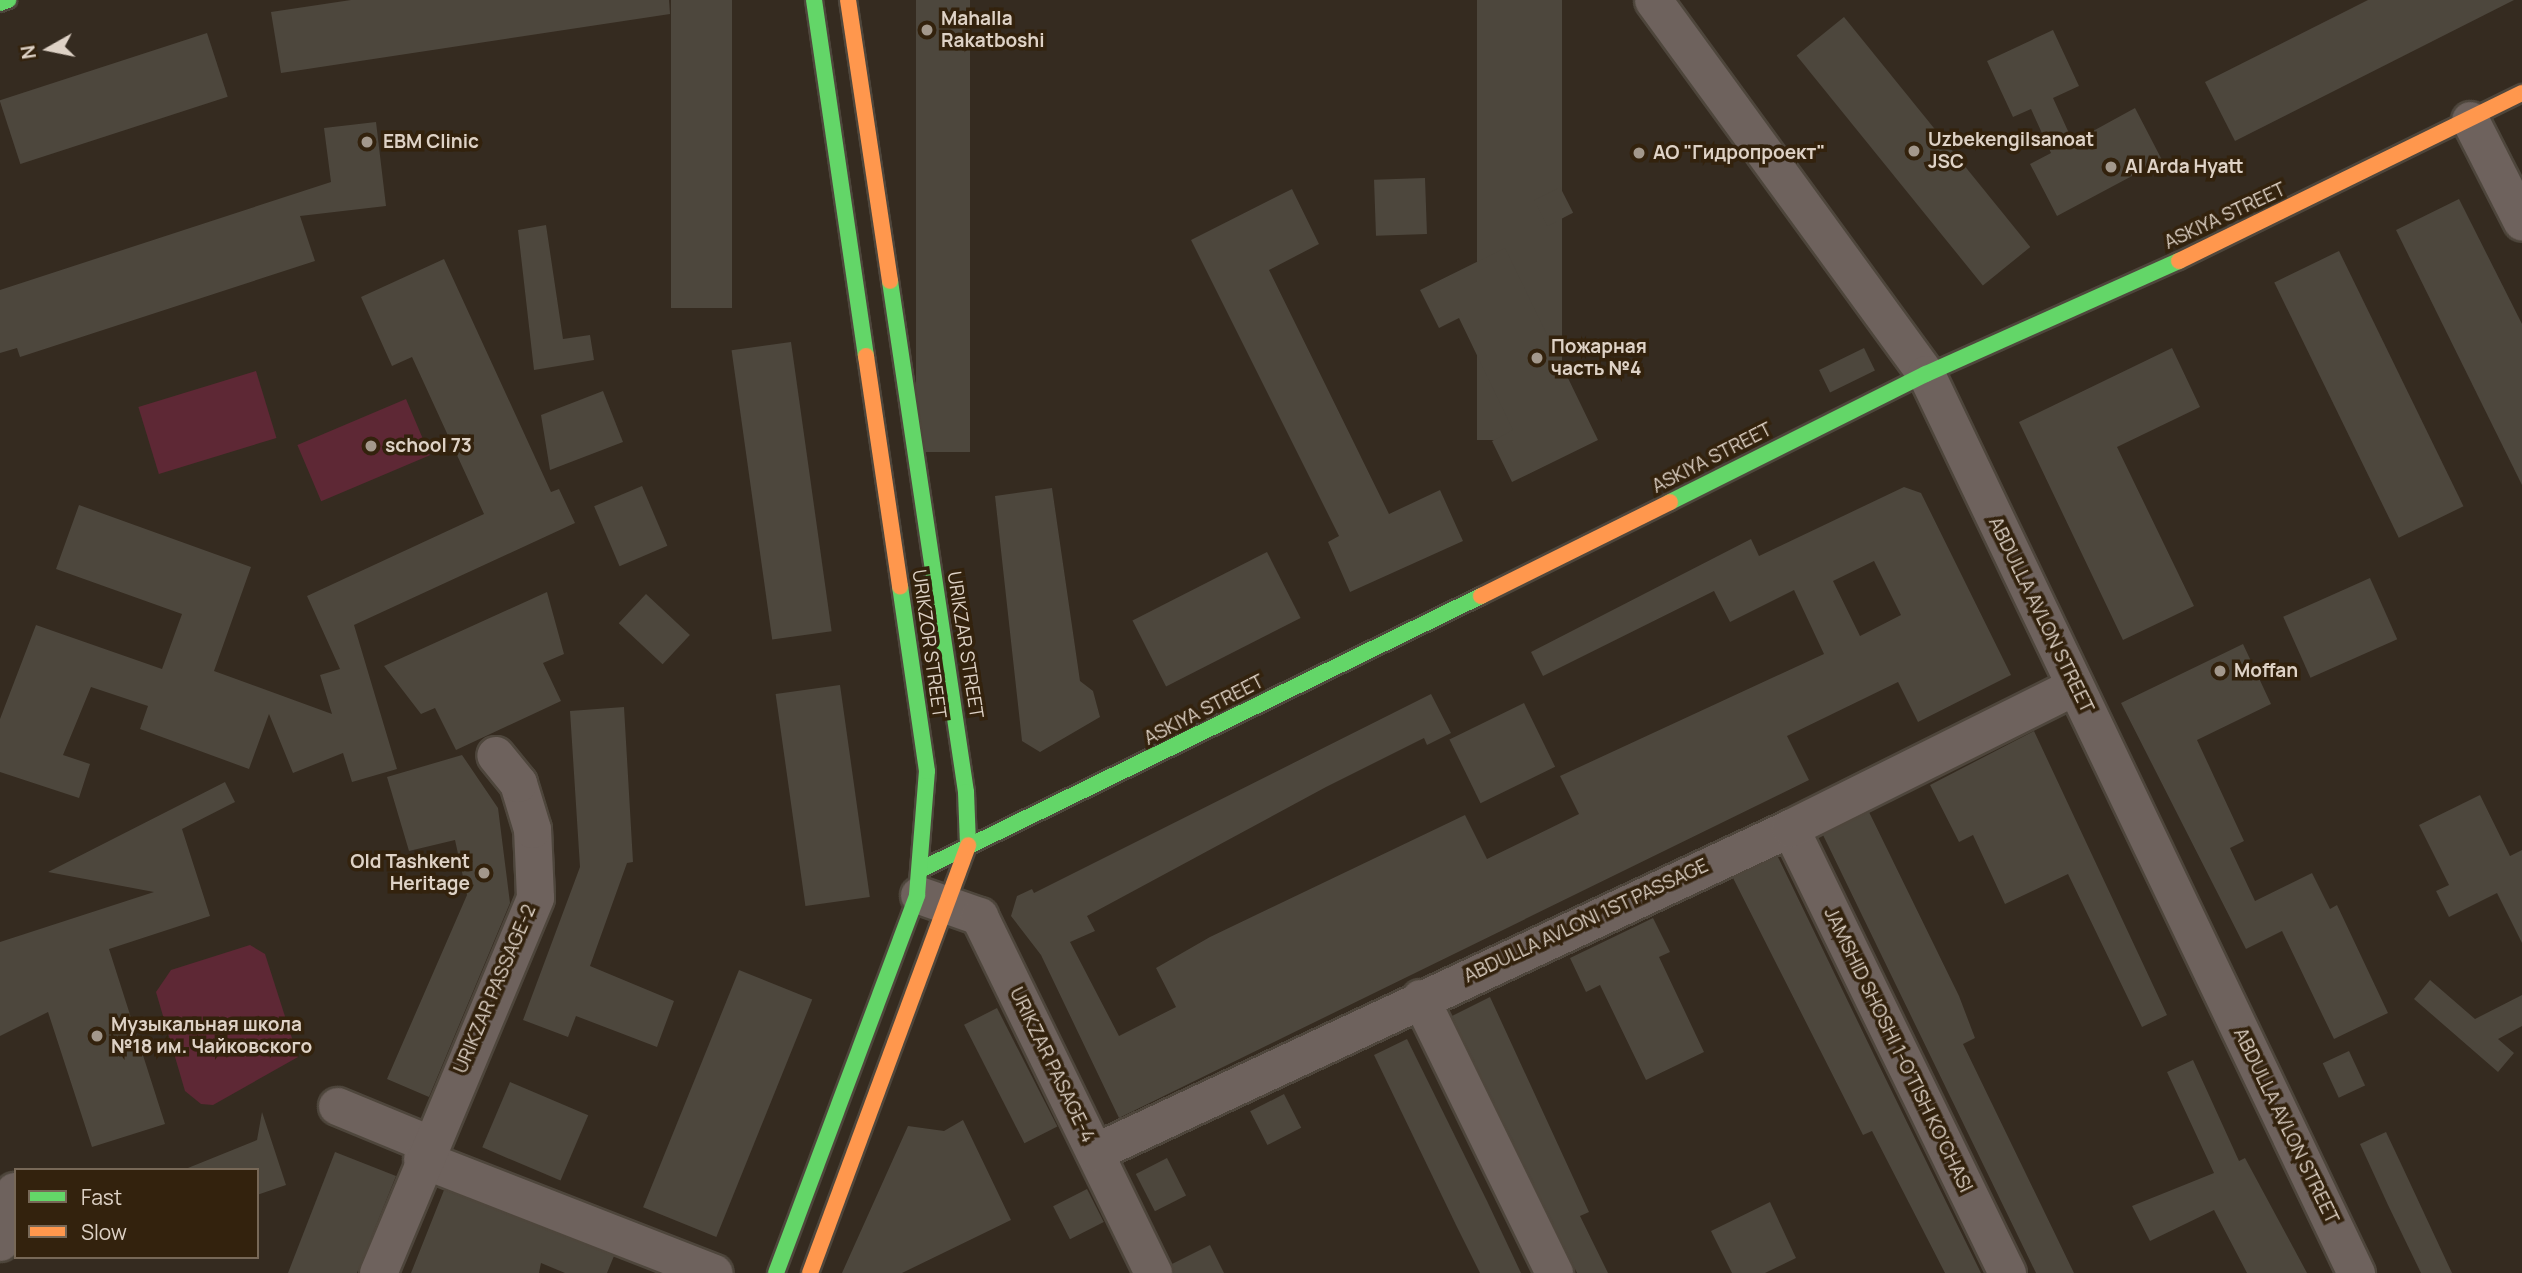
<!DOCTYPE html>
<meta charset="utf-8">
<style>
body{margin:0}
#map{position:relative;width:2522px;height:1273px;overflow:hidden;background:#352b20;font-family:Manrope,sans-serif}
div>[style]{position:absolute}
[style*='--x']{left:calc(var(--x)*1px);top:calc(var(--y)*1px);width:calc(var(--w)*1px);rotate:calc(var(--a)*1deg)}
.green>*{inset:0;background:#5e2835;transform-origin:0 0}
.building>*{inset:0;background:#4d473d;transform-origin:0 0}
.roads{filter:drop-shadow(2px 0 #4e463c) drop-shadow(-2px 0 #4e463c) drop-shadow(0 2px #4e463c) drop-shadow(0 -2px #4e463c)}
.street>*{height:37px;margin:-18.5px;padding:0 18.5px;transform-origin:18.5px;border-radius:18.5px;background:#6e625d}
.fast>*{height:16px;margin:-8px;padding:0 8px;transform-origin:8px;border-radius:8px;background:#63d668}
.slow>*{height:16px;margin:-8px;padding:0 8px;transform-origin:8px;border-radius:8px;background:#ff974d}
.dots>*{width:19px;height:19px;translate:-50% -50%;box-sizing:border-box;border:4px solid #33220d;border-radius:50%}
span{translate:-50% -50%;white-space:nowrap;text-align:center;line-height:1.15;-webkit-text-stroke:7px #33220d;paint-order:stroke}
.poi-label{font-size:19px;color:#ded2c6;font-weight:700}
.left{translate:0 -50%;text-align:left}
.right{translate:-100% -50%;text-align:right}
.street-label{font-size:19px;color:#ded2c6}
.legend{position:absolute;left:14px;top:1168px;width:245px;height:91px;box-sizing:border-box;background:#33220d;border:2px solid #776857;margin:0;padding:9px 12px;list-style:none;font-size:21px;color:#ded2c6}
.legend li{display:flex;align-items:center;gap:14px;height:35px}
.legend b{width:35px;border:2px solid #776857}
.north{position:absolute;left:14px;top:14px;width:70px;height:70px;-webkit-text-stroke:5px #33220d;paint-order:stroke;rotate:261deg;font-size:19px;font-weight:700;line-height:28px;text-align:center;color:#ded2c6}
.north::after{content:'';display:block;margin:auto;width:24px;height:32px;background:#ded2c6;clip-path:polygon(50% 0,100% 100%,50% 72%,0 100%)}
</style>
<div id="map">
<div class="green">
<i style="left:256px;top:371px;width:70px;height:123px;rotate:73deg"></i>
<i style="left:406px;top:399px;width:61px;height:118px;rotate:67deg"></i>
<i style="clip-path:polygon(250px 945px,265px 954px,298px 1057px,213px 1105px,201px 1104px,185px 1091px,156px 992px,171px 970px)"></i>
</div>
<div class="building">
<i style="clip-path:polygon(351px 0,669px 0,670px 14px,281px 73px,271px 12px)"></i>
<i style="left:671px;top:0;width:61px;height:308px"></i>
<i style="left:916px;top:0;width:54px;height:452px"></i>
<i style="left:1477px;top:0;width:85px;height:440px"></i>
<i style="clip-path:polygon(2368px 0,2514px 0,2235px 141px,2205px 82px)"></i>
<i style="left:1844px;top:17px;width:296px;height:61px;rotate:51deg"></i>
<i style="clip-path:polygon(2053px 30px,2079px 86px,2053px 98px,2073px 142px,2135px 108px,2162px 160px,2057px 216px,2030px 164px,2051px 153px,2031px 109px,2013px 117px,1987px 61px)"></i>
<i style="left:207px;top:33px;width:67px;height:218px;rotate:72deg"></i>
<i style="clip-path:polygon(376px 122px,386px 206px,300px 216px,315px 261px,20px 357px,17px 348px,0 353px,0 290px,331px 182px,324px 128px)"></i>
<i style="left:1425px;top:178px;width:56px;height:51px;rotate:88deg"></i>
<i style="left:1560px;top:187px;width:29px;height:29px;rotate:63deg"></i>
<i style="clip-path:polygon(1292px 189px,1319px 244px,1269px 270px,1389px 514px,1440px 490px,1463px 541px,1350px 592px,1328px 542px,1339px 536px,1191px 240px)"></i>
<i style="clip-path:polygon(2459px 199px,2522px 324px,2522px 485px,2396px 230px)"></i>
<i style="clip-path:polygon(546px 225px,563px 339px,590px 335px,594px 360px,534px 370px,518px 230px)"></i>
<i style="clip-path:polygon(1505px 248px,1598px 440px,1512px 482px,1492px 441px,1513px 430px,1459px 318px,1439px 328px,1420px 290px)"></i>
<i style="left:2339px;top:251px;width:284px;height:72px;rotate:64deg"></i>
<i style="clip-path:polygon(444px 259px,551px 492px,559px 489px,575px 523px,354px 625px,397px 769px,352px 782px,343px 753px,293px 773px,269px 714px,249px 769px,140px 729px,148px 706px,91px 687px,63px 755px,90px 764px,79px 798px,0 772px,0 719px,36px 625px,162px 669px,182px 614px,56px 569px,79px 505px,251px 567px,214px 671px,332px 714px,320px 675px,340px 669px,307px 596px,484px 514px,412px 357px,392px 366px,361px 297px)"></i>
<i style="left:791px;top:342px;width:292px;height:60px;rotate:82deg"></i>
<i style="left:1864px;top:348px;width:25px;height:50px;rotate:64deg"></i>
<i style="clip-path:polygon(2172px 348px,2200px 407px,2117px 447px,2194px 606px,2123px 640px,2019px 422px)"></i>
<i style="clip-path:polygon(603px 391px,623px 442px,550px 470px,541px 415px)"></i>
<i style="left:642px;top:486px;width:65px;height:52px;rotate:67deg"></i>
<i style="clip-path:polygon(evenodd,1904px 487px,1921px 493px,2011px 675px,1918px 722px,1898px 682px,1787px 736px,1809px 780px,1119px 1118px,1041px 955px,1011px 916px,1017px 896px,1032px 889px,1034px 893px,1431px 694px,1451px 733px,1427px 745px,1424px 738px,1326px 787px,1087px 916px,1095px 931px,1070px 942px,1119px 1036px,1176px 1007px,1156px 968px,1210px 937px,1465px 815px,1487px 859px,1579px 814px,1560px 776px,1824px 654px,1794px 590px,1730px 622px,1714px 591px,1543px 676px,1531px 652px,1751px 539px,1759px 556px,1904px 487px,1874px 561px,1901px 615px,1860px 636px,1833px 581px,1874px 561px)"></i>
<i style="clip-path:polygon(1052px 488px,1080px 681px,1093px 691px,1100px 717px,1040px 752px,1022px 741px,995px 496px)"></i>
<i style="left:1267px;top:552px;width:74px;height:151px;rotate:63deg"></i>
<i style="left:2370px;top:578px;width:67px;height:95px;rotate:66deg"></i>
<i style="clip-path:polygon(547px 592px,564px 654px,543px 663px,561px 701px,456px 750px,435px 708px,421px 714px,384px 666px)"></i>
<i style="left:646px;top:594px;width:60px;height:40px;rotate:43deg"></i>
<i style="clip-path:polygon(2243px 644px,2271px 704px,2197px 740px,2244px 841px,2230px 848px,2255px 901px,2312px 873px,2330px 909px,2337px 905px,2388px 1013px,2334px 1039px,2282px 931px,2246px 949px,2121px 703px)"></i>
<i style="left:840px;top:685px;width:214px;height:65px;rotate:82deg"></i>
<i style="left:1524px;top:703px;width:71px;height:83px;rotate:64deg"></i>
<i style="clip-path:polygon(624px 707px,633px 862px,627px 863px,590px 966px,674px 1001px,657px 1047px,576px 1016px,568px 1037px,523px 1020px,580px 867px,570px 711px)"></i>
<i style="clip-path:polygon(2034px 731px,2167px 1015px,2142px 1027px,2068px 874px,2005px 904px,1973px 835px,1959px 842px,1930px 785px)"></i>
<i style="clip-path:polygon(462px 755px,498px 808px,510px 903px,429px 1097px,387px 1079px,467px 895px,455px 840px,409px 851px,387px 777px)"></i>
<i style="clip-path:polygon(225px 782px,235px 802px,182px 829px,210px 916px,109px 949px,165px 1124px,92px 1147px,48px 1012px,0 1036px,0 942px,154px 892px,48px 872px)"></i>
<i style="clip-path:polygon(2480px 795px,2510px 856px,2522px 850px,2522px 943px,2497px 893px,2449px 917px,2436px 891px,2449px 885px,2419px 825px)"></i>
<i style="clip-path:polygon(1869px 812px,1959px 996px,1975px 1038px,1963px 1044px,2074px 1273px,2036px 1273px,1823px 835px)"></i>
<i style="clip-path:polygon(1778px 857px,1874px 1055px,1981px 1273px,1945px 1273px,1872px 1131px,1863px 1135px,1733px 878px)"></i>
<i style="clip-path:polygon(1653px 918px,1670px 952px,1659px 957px,1704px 1052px,1646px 1080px,1600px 985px,1586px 992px,1570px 958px)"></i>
<i style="left:739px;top:970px;width:79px;height:256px;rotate:22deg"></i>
<i style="clip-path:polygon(2430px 980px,2475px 1019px,2522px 995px,2522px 1026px,2498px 1039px,2514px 1053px,2498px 1072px,2414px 999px)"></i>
<i style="clip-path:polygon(1490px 997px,1589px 1212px,1580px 1216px,1608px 1273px,1577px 1273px,1452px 1016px)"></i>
<i style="left:997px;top:1008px;width:133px;height:37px;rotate:63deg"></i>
<i style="clip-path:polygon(1407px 1039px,1487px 1201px,1521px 1273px,1480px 1273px,1456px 1225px,1374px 1055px)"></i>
<i style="left:2349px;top:1051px;width:38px;height:29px;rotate:65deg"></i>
<i style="clip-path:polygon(2193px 1060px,2239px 1161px,2245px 1158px,2307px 1273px,2247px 1273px,2214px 1210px,2150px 1241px,2132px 1206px,2214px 1173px,2167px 1072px)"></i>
<i style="left:510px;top:1082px;width:85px;height:71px;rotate:23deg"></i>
<i style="left:1284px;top:1094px;width:38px;height:38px;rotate:63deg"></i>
<i style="clip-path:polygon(262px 1112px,286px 1185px,257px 1195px,257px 1170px,183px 1170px,257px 1140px)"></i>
<i style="clip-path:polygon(963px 1120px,1011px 1220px,902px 1273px,842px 1273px,908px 1126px,944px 1131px)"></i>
<i style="clip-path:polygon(2386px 1132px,2403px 1168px,2452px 1273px,2421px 1273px,2388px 1205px,2360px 1144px)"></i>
<i style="clip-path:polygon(335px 1152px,396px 1176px,357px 1273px,288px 1273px)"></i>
<i style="left:1167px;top:1158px;width:42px;height:35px;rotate:63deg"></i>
<i style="left:1087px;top:1189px;width:37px;height:38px;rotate:63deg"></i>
<i style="clip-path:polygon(444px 1190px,614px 1256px,607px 1273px,565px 1273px,541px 1263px,539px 1273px,411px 1273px)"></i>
<i style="clip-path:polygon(1770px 1202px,1796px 1258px,1765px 1273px,1732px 1273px,1711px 1231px)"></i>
<i style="clip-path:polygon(1210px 1245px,1224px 1273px,1174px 1273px,1172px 1264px)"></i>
</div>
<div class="roads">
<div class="street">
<i style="--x:1653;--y:0;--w:463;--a:53.9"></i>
<i style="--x:1926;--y:374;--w:997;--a:64.44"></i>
<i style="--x:2470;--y:120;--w:114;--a:63"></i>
<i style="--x:1790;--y:828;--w:495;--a:64"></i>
<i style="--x:919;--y:895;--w:64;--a:19.3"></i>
<i style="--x:979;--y:916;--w:397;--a:64"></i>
<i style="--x:1420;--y:998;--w:306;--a:64"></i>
<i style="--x:337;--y:1106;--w:100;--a:22.4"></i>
<i style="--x:1095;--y:1152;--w:767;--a:-24.99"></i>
<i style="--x:1790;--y:828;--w:318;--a:-26.5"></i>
<i style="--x:422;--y:1159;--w:313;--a:21.3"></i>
<i style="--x:0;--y:1242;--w:53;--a:-74.6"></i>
<i style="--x:378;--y:1273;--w:407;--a:-67.3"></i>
<i style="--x:535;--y:897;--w:68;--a:-92.5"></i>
<i style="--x:532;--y:829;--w:48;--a:-106.9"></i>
<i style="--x:518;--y:783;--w:36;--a:-129"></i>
</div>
<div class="fast">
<i style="--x:814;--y:0;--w:360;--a:81.7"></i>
<i style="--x:0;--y:3;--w:9;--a:-21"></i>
<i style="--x:890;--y:281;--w:517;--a:81.54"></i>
<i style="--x:966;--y:792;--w:53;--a:87.8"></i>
<i style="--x:1670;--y:502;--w:286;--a:-26.6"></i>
<i style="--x:1926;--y:374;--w:277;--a:-24.1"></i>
<i style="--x:924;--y:868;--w:620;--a:-26.03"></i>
<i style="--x:776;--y:1273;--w:403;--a:-69.5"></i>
<i style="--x:917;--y:895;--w:124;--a:-85.4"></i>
<i style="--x:927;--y:771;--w:186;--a:-98.3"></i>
</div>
<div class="slow">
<i style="--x:848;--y:0;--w:284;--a:81.5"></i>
<i style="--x:2179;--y:261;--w:382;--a:-26.1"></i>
<i style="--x:866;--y:356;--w:233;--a:81.6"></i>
<i style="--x:1481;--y:596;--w:211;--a:-26.4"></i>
<i style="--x:810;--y:1273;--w:456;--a:-69.7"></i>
</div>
</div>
<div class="dots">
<i style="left:927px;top:30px;background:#a3988c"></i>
<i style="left:367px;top:142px;background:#a3988c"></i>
<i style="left:1914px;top:151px;background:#a3988c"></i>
<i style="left:1639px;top:153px;background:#a3988c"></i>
<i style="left:2111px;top:167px;background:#a3988c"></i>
<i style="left:1537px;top:358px;background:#a3988c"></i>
<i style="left:371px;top:446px;background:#a3988c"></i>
<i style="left:2220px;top:671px;background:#a3988c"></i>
<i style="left:484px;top:873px;background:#a3988c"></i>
<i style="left:97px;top:1036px;background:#a3988c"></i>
</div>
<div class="poi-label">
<span class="left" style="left:941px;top:30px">Mahalla<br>Rakatboshi</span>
<span class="left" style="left:1928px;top:151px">Uzbekengilsanoat<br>JSC</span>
<span class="left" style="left:383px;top:142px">EBM Clinic</span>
<span class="left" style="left:1653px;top:153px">АО "Гидропроект"</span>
<span class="left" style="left:2125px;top:167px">Al Arda Hyatt</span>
<span class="left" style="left:1551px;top:358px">Пожарная<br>часть №4</span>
<span class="left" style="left:385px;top:446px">school 73</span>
<span class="left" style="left:2234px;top:671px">Moffan</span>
<span class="right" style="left:470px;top:873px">Old Tashkent<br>Heritage</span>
<span class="left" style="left:111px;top:1036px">Музыкальная школа<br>№18 им. Чайковского</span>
</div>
<div class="street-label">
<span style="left:2225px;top:216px;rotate:-25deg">ASKIYA STREET</span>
<span style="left:1712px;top:458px;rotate:-27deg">ASKIYA STREET</span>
<span style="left:2041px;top:615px;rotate:64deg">ABDULLA AVLON STREET</span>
<span style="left:929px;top:644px;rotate:82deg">URIKZOR STREET</span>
<span style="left:965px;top:645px;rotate:81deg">URIKZAR STREET</span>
<span style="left:1204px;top:710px;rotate:-27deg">ASKIYA STREET</span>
<span style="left:1586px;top:921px;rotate:-25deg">ABDULLA AVLONI 1ST PASSAGE</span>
<span style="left:495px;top:989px;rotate:-67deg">URIKZAR PASSAGE-2</span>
<span style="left:1898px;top:1050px;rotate:64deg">JAMSHID SHOSHI 1-O'TISH KO'CHASI</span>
<span style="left:1052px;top:1065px;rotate:64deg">URIKZAR PASAGE-4</span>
<span style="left:2286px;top:1126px;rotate:64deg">ABDULLA AVLON STREET</span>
</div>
<ul class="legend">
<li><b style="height:9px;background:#63d668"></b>Fast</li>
<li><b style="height:9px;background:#ff974d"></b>Slow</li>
</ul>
<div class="north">N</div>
</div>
